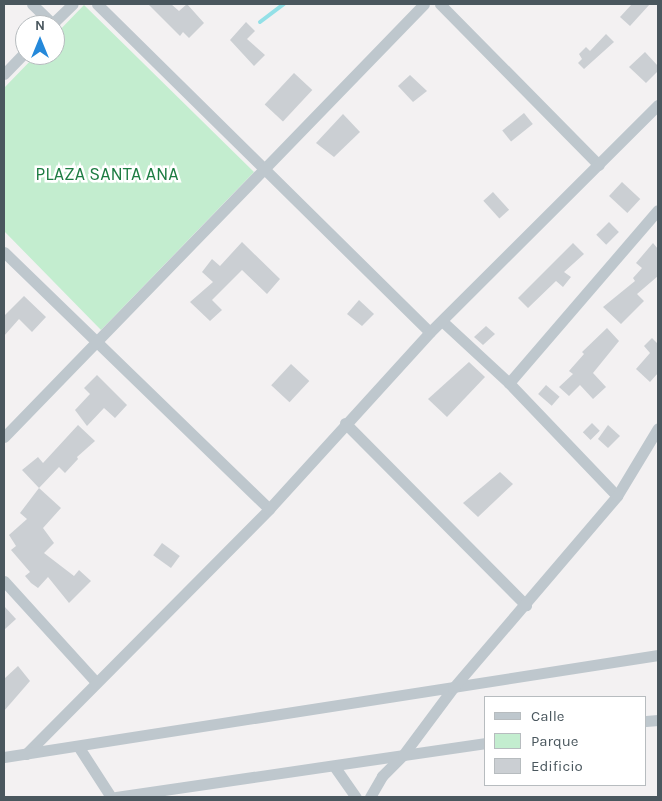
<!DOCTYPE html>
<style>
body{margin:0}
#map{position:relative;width:662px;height:801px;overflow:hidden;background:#f3f1f2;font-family:Karla,sans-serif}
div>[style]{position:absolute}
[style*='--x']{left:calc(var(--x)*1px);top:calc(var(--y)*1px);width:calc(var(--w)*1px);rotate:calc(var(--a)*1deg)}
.green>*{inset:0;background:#c3edcf}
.stream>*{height:4px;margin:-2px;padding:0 2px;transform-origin:2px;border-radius:2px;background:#93e0e7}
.building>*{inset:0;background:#cbcfd3;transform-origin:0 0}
.street>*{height:11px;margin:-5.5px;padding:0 5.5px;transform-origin:5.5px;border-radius:5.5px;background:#bec7cd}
span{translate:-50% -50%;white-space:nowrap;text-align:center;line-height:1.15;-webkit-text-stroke:5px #fff;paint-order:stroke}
.park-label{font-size:18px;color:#1d7c42}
.frame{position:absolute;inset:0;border:5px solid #4a575e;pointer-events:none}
.legend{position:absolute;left:484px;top:696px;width:162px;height:90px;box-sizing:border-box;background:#fff;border:1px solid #b7bcbf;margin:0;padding:6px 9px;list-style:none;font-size:15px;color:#4a575e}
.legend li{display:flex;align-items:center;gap:10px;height:25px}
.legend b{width:25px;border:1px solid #b7bcbf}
.north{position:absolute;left:15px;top:15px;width:50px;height:50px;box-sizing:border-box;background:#fff;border:1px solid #b7bcbf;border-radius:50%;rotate:0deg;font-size:14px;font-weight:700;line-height:20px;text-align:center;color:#4a575e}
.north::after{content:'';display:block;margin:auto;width:18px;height:22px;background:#2589da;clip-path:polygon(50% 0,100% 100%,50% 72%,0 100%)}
</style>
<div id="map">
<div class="green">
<i style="clip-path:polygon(84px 5px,254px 172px,101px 330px,4px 231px,4px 88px,36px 55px,55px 55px,55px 35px)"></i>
</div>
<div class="stream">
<i style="--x:260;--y:22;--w:30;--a:-37"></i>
</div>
<div class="building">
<i style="clip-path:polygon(148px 4px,171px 4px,179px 11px,187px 4px,204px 23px,189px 38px,183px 32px,180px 36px)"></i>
<i style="clip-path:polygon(632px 4px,650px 4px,630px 26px,620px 17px)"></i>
<i style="clip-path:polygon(246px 22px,255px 31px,247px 39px,265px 55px,254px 66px,230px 40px)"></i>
<i style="clip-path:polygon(606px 34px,614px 42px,584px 69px,578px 63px,582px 59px,579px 54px,586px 47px,590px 51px)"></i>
<i style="clip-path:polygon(645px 52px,658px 66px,658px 71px,646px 83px,629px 67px)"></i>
<i style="left:294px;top:73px;width:25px;height:43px;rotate:43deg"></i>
<i style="clip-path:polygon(410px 75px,427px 91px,413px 102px,398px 86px)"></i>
<i style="left:524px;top:113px;width:14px;height:28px;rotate:51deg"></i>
<i style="clip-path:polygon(343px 114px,360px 132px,334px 157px,316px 143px)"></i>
<i style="left:622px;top:182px;width:25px;height:19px;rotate:43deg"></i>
<i style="left:493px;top:192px;width:24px;height:13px;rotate:48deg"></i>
<i style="left:609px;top:222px;width:14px;height:18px;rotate:45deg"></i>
<i style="clip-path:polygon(242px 242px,280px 279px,267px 294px,242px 270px,212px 300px,222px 310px,210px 321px,190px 302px,213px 282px,202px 272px,212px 259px,220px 266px)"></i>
<i style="clip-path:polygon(573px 243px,584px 254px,564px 272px,571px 277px,563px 287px,556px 281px,528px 308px,518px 298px)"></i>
<i style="clip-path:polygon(653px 243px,658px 249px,658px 276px,637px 294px,644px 301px,621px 324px,603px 307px,635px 281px,633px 278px,642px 268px,636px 263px)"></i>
<i style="clip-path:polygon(24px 296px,46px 317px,32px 332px,19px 319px,4px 336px,4px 316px)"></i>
<i style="clip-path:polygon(359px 300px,374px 314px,362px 326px,347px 314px)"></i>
<i style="clip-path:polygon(486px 326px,495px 334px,483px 345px,474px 337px)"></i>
<i style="clip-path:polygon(607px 328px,619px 341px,593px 373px,606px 387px,593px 399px,580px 385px,569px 396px,559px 387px,573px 374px,569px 371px,584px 354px,582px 352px)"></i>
<i style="clip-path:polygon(652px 338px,658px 344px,658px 373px,650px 382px,636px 369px,650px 353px,644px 346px)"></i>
<i style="clip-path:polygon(469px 362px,485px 377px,447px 417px,428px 399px)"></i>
<i style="left:291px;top:364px;width:25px;height:29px;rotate:43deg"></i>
<i style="clip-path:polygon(97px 375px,127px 405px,115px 418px,104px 408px,87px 426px,75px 410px,90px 394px,84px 388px)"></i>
<i style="left:546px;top:385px;width:18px;height:12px;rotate:41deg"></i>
<i style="left:592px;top:423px;width:11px;height:13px;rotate:45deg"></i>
<i style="clip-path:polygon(78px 425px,95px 441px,77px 457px,78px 459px,65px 473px,59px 467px,39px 488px,22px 470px,38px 457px,43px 463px)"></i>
<i style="clip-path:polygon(608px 425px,620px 436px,608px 448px,598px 439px)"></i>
<i style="clip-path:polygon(500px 472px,513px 484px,478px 517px,463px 503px)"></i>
<i style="clip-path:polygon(39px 488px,61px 508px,43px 528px,54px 543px,44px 553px,74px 576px,79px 570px,91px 581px,69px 603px,48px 577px,38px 588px,31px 583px,25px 576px,30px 572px,11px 550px,16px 546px,9px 535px,27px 519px,20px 513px)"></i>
<i style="left:162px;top:543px;width:22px;height:15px;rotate:36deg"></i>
<i style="clip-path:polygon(4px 606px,16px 619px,4px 630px)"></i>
<i style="clip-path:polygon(18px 666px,30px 681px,4px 711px,4px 679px)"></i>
</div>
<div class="street">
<i style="--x:32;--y:4;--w:28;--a:44"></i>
<i style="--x:97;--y:4;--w:467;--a:44.6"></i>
<i style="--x:440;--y:4;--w:226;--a:45.4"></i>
<i style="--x:51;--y:25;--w:30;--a:-44"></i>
<i style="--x:4;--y:74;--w:30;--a:-46"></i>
<i style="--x:4;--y:252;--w:369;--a:44.1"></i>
<i style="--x:442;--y:321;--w:91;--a:42.8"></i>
<i style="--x:509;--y:383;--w:156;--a:46.3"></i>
<i style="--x:509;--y:383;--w:228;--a:-49.3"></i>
<i style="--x:345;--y:423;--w:257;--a:45.2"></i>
<i style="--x:4;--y:437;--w:603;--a:-45.87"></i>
<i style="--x:4;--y:581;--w:135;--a:47.7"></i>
<i style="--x:646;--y:721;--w:12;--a:-5"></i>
<i style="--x:78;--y:746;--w:61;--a:57.1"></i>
<i style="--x:26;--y:754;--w:345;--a:-45.2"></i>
<i style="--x:269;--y:509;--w:239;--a:-47.7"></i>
<i style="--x:430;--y:332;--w:322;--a:-44.9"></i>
<i style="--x:4;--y:757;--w:662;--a:-8.86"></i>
<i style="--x:334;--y:766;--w:38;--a:55"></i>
<i style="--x:116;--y:797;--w:374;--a:-8.3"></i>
<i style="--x:370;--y:797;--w:24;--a:-60"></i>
<i style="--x:382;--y:776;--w:30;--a:-45"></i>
<i style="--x:403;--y:755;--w:84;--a:-53.3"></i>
<i style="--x:453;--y:688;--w:253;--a:-49.5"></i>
<i style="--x:617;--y:496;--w:79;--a:-58.9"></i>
</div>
<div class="park-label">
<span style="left:107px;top:174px">PLAZA SANTA ANA</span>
</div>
<div class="frame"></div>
<ul class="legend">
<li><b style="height:6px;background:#bec7cd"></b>Calle</li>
<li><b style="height:14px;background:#c3edcf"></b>Parque</li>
<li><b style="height:14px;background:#cbcfd3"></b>Edificio</li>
</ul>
<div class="north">N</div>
</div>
